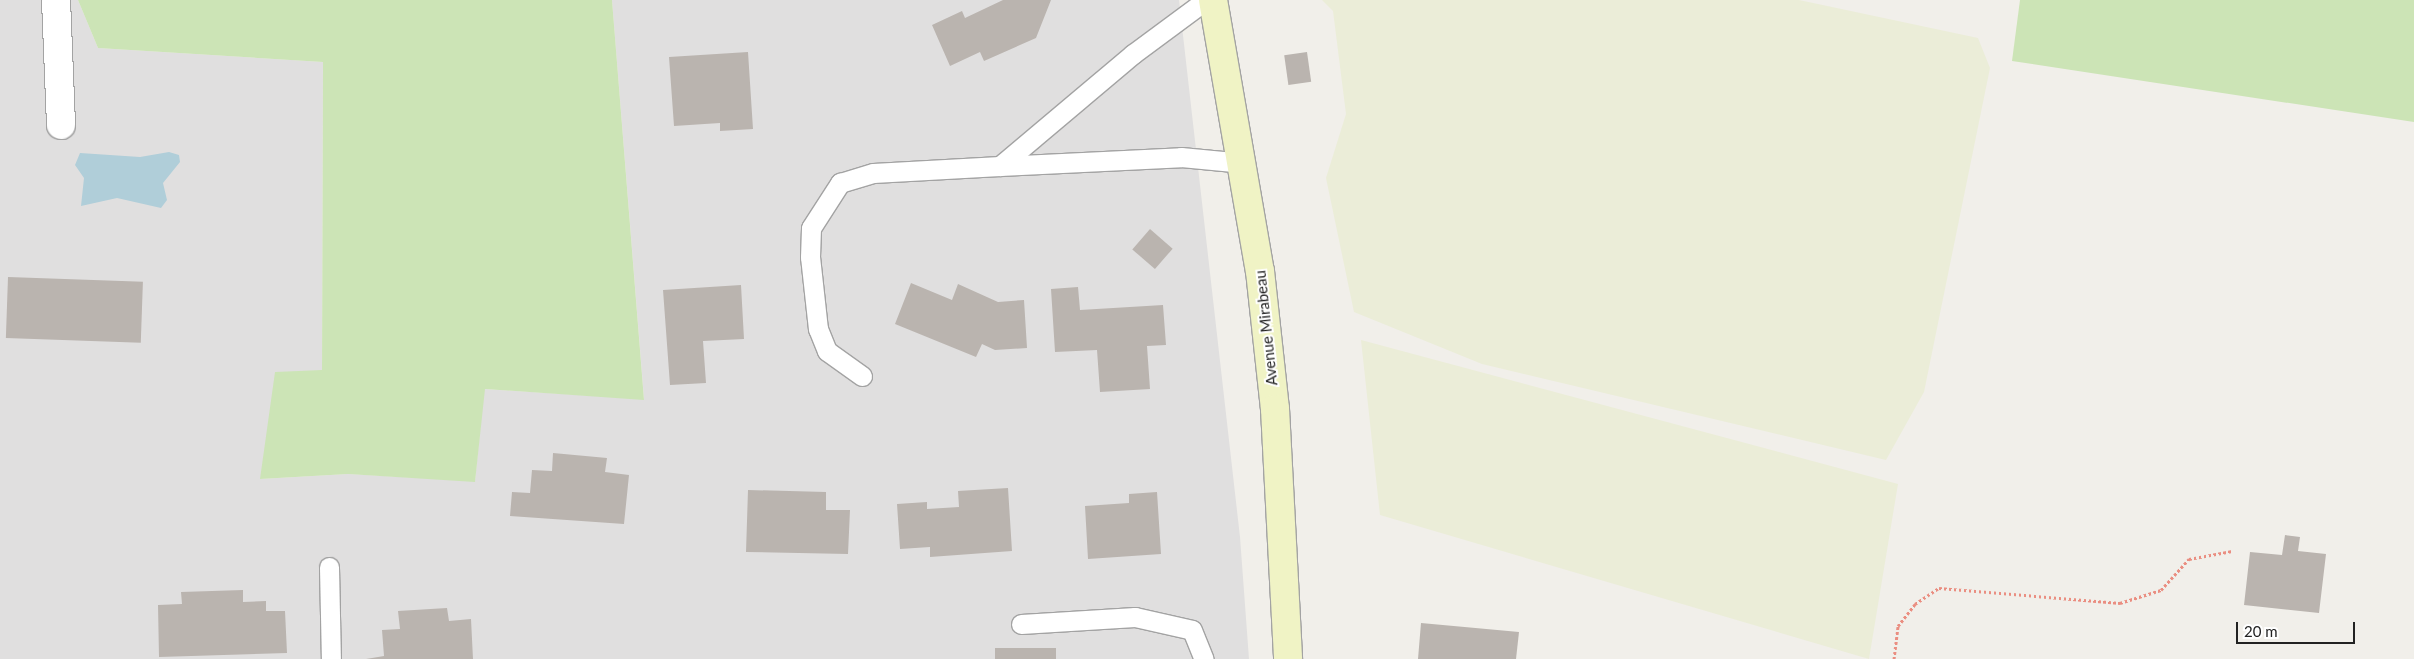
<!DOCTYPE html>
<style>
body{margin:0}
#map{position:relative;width:2414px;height:659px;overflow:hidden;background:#f1efea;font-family:Lato,sans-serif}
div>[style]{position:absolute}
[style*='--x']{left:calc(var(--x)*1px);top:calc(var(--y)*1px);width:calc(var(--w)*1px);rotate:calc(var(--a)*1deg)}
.residential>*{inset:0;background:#e0dfdf}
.farmland>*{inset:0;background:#ebedd8}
.grass>*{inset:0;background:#cce4b6}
.water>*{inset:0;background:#b0ced9}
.building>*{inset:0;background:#bab4af;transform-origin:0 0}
.path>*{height:3px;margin-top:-1.5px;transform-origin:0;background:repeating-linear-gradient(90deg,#ea8e81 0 2.5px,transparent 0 5px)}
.roads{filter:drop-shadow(1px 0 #a3a3a3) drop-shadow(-1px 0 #a3a3a3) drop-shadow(0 1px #a3a3a3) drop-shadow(0 -1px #a3a3a3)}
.lane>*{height:19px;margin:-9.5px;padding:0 9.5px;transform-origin:9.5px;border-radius:9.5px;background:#fff}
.street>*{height:28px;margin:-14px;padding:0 14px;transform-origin:14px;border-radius:14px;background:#fff}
.secondary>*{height:28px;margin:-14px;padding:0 14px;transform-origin:14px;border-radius:14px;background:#f0f3c5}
span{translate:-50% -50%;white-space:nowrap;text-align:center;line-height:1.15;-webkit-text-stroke:4px #fff;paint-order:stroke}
.street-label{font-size:15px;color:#222}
.scale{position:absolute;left:2236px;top:622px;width:119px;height:22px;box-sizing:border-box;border:2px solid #222;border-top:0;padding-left:6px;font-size:15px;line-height:18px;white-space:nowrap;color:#222;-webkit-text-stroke:4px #fff;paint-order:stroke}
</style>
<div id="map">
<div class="residential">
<i style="clip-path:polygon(0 0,78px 0,98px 48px,323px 62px,322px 370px,260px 479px,348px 474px,475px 481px,484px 389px,644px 399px,612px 0,1179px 0,1240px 537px,1249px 659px,0 659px)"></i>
</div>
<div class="farmland">
<i style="clip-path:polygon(1322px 0,1799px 0,1978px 38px,1990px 68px,1924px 392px,1886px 460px,1482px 364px,1354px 312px,1326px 178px,1346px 114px,1333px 11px)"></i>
<i style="clip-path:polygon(1361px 340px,1898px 484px,1869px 659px,1380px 515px)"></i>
</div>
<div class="grass">
<i style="clip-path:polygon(78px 0,612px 0,644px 400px,485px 389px,475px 482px,348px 474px,260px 479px,275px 372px,322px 370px,323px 62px,98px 48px)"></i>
<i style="clip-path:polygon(2020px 0,2414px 0,2414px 122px,2012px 61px)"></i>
</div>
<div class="water">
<i style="clip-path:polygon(169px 152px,179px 155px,180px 162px,163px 183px,167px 200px,161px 208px,117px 198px,81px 206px,84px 178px,75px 165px,80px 153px,140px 157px)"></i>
</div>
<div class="building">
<i style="clip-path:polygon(1003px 0,1051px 0,1036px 38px,984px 61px,980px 52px,950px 66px,932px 25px,962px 11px,965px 18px)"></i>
<i style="clip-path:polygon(748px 52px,753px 129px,720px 131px,720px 123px,674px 126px,669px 57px)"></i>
<i style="left:1307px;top:52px;width:30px;height:23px;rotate:82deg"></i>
<i style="left:1150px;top:229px;width:30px;height:27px;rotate:41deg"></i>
<i style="left:8px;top:277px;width:135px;height:61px;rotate:2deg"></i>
<i style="clip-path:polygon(911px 283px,952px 300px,958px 284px,998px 302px,1024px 300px,1027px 348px,995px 350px,982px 344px,976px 357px,895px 324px)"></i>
<i style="clip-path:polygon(741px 285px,744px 339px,703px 341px,706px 383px,670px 385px,663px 290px)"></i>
<i style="clip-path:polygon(1078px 287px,1080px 310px,1163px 305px,1166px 345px,1147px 346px,1150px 389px,1100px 392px,1097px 350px,1055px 352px,1051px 289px)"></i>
<i style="clip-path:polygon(553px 453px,607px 458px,605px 472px,629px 475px,624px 524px,510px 516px,512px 492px,530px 493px,532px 470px,552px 471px)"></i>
<i style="clip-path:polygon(1008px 488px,1012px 551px,930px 557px,930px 547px,900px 549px,897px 504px,927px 502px,927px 509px,959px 507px,958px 491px)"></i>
<i style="clip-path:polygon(748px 490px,826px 492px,826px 510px,850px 510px,848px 554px,746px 552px)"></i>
<i style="clip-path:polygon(1157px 492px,1161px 554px,1088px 559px,1085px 506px,1129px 503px,1129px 494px)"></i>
<i style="clip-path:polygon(2285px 535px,2300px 537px,2298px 551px,2326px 554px,2319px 613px,2244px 605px,2250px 552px,2282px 555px)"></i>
<i style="clip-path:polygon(243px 590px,243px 602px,266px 601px,266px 611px,285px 611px,287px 653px,159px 657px,158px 605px,182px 604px,181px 592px)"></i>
<i style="clip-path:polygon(447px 608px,449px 621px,471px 619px,473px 659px,366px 659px,384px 656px,382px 630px,400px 629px,398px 611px)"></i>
<i style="clip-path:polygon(1421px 623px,1519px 632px,1516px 659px,1418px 659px)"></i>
<i style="left:995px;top:648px;width:61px;height:11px"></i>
</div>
<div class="path">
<i style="--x:1894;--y:659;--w:33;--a:-83"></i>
<i style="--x:1898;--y:626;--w:28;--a:-52"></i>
<i style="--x:1915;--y:604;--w:29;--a:-34"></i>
<i style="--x:1939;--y:588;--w:182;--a:4.7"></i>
<i style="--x:2120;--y:603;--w:43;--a:-17.6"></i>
<i style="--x:2161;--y:590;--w:42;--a:-47.9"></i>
<i style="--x:2189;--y:559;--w:44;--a:-10.5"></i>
</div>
<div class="roads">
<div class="lane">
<i style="--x:1000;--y:166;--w:174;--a:-40.1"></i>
<i style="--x:1133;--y:54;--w:91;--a:-36.5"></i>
<i style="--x:862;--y:376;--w:43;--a:-144.5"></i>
<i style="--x:827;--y:351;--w:24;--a:-112"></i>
<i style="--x:818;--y:329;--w:72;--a:-96.3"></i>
<i style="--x:810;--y:257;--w:29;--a:-88"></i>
<i style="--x:811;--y:228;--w:54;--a:-57.2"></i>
<i style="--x:840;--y:183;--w:34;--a:-17"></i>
<i style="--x:873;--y:173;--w:127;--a:-3.2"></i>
<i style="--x:1000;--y:166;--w:181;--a:-2.8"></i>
<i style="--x:1181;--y:157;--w:63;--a:5.4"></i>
<i style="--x:329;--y:567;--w:92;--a:88.8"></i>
<i style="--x:1021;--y:624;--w:114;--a:-3.5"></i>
<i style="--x:1135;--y:617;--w:58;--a:12.8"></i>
<i style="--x:1192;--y:630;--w:31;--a:68"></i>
</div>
<div class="street">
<i style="--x:56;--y:0;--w:125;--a:87.7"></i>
</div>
<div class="secondary">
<i style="--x:1213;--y:0;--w:275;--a:80.2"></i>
<i style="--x:1260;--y:271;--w:139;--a:83.8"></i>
<i style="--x:1275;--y:409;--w:250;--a:87"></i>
</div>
</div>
<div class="street-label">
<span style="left:1266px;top:328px;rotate:-96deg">Avenue Mirabeau</span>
</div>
<div class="scale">20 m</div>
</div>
